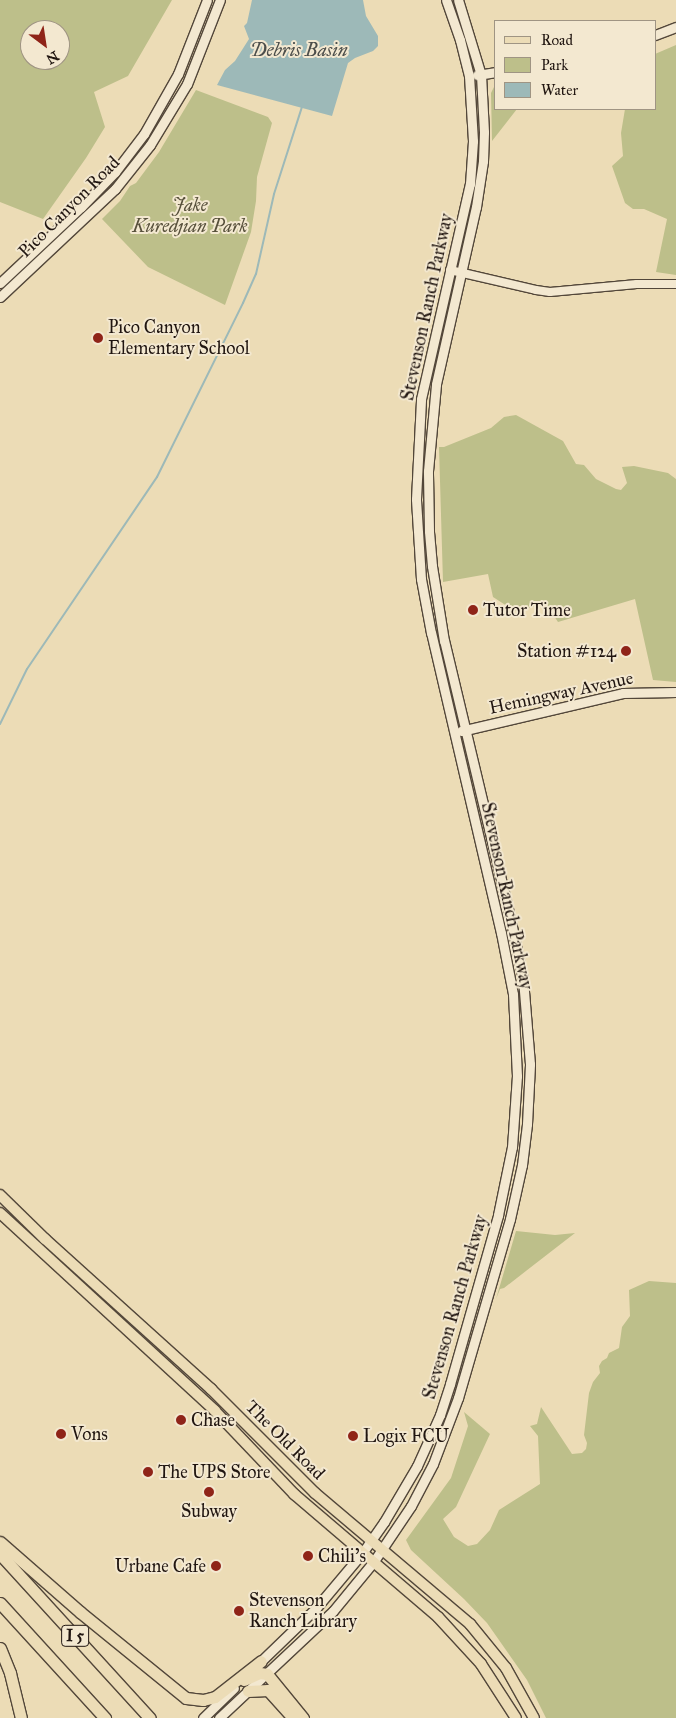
<!DOCTYPE html>
<style>
body{margin:0}
#map{position:relative;width:676px;height:1718px;overflow:hidden;background:#ecdcb6;font-family:"IM FELL Great Primer",serif}
div>[style]{position:absolute}
[style*='--x']{left:calc(var(--x)*1px);top:calc(var(--y)*1px);width:calc(var(--w)*1px);rotate:calc(var(--a)*1deg)}
.green>*{inset:0;background:#bdbf8a}
.water>*{inset:0;background:#9db9b8}
.stream>*{height:2px;margin:-1px;padding:0 1px;transform-origin:1px;border-radius:1px;background:#9db9b8}
.roads{filter:drop-shadow(1px 0 #53473a) drop-shadow(-1px 0 #53473a) drop-shadow(0 1px #53473a) drop-shadow(0 -1px #53473a)}
.tertiary>*{height:8px;margin:-4px;padding:0 4px;transform-origin:4px;border-radius:4px;background:#f3e8d0}
.secondary>*{height:9px;margin:-4.5px;padding:0 4.5px;transform-origin:4.5px;border-radius:4.5px;background:#f3e8d0}
.primary>*{height:10px;margin:-5px;padding:0 5px;transform-origin:5px;border-radius:5px;background:#ecdcb6}
.motorway>*{height:11px;margin:-5.5px;padding:0 5.5px;transform-origin:5.5px;border-radius:5.5px;background:#ecdcb6}
.dots>*{width:14px;height:14px;translate:-50% -50%;box-sizing:border-box;border:2px solid #f3e8d0;border-radius:50%}
span{translate:-50% -50%;white-space:nowrap;text-align:center;line-height:1.15;-webkit-text-stroke:4px #f3e8d0;paint-order:stroke}
.shield-label span{padding:1px 4px;background:#f3e8d0;border:1px solid;border-radius:4px;-webkit-text-stroke-width:0}
.shield-label{font-size:16px;color:#201510;font-weight:700}
.park-label{font-size:18px;color:#57503b;font-style:italic}
.street-label{font-size:18px;color:#201510}
.poi-label{font-size:18px;color:#201510}
.left{translate:0 -50%;text-align:left}
.right{translate:-100% -50%;text-align:right}
.water-label{font-size:19px;color:#4c4e4b;font-style:italic}
.legend{position:absolute;left:494px;top:20px;width:162px;height:90px;box-sizing:border-box;background:#f3e8d0;border:1px solid #9f9483;margin:0;padding:6px 9px;list-style:none;font-size:15px;color:#201510}
.legend li{display:flex;align-items:center;gap:10px;height:25px}
.legend b{width:25px;border:1px solid #9f9483}
.north{position:absolute;left:20px;top:20px;width:50px;height:50px;box-sizing:border-box;background:#f3e8d0;border:1px solid #9f9483;border-radius:50%;rotate:149deg;font-size:14px;font-weight:700;line-height:20px;text-align:center;color:#201510}
.north::after{content:'';display:block;margin:auto;width:18px;height:22px;background:#8f2418;clip-path:polygon(50% 0,100% 100%,50% 72%,0 100%)}
</style>
<div id="map">
<div class="green">
<i style="clip-path:polygon(evenodd,0 0,172px 0,128px 76px,94px 92px,105px 127px,86px 158px,43px 219px,0 202px,0 0,30px 30px,60px 30px,60px 60px,30px 60px,30px 30px)"></i>
<i style="clip-path:polygon(676px 45px,676px 275px,656px 272px,667px 219px,644px 209px,633px 209px,625px 203px,612px 166px,623px 156px,621px 133px,625px 109px,655px 109px,655px 54px)"></i>
<i style="clip-path:polygon(495px 85px,495px 109px,517px 109px,492px 141px,491px 93px)"></i>
<i style="clip-path:polygon(196px 90px,268px 117px,272px 123px,257px 177px,256px 201px,251px 232px,225px 305px,148px 267px,102px 219px,120px 201px,130px 186px,136px 183px,159px 152px)"></i>
<i style="clip-path:polygon(516px 415px,563px 441px,576px 464px,584px 465px,596px 479px,616px 489px,621px 490px,627px 483px,622px 467px,634px 466px,668px 473px,676px 479px,676px 682px,653px 680px,635px 599px,558px 622px,546px 604px,511px 612px,507px 606px,493px 597px,488px 574px,443px 582px,439px 447px,444px 447px,491px 428px,504px 417px)"></i>
<i style="clip-path:polygon(516px 1231px,555px 1235px,575px 1233px,504px 1288px,500px 1289px,496px 1299px)"></i>
<i style="clip-path:polygon(649px 1281px,676px 1283px,676px 1718px,546px 1718px,527px 1680px,487px 1623px,464px 1599px,411px 1550px,406px 1540px,451px 1478px,468px 1426px,464px 1412px,490px 1434px,456px 1507px,443px 1519px,454px 1537px,468px 1546px,477px 1544px,490px 1530px,499px 1510px,540px 1484px,538px 1436px,530px 1426px,537px 1424px,541px 1407px,572px 1454px,582px 1453px,586px 1449px,587px 1443px,584px 1435px,589px 1393px,593px 1382px,600px 1373px,599px 1366px,602px 1361px,607px 1358px,609px 1353px,619px 1348px,622px 1327px,630px 1316px,629px 1290px)"></i>
</div>
<div class="water">
<i style="clip-path:polygon(252px 0,363px 0,366px 16px,378px 36px,378px 46px,373px 51px,355px 58px,348px 63px,332px 116px,217px 85px,225px 70px,235px 61px,249px 39px,244px 26px,247px 23px)"></i>
</div>
<div class="stream">
<i style="--x:0;--y:724;--w:61;--a:-63.9"></i>
<i style="--x:27;--y:669;--w:232;--a:-55.9"></i>
<i style="--x:157;--y:477;--w:194;--a:-63.7"></i>
<i style="--x:243;--y:303;--w:32;--a:-66"></i>
<i style="--x:256;--y:274;--w:82;--a:-77.3"></i>
<i style="--x:274;--y:194;--w:91;--a:-72.2"></i>
</div>
<div class="roads">
<div class="tertiary">
<i style="--x:450;--y:270;--w:88;--a:13.1"></i>
<i style="--x:536;--y:290;--w:14;--a:8"></i>
<i style="--x:550;--y:292;--w:87;--a:-5.3"></i>
<i style="--x:637;--y:284;--w:39;--a:0"></i>
</div>
<div class="secondary">
<i style="--x:655;--y:35;--w:22;--a:-21"></i>
<i style="--x:477;--y:75;--w:18;--a:-9"></i>
<i style="--x:0;--y:283;--w:111;--a:-43.2"></i>
<i style="--x:81;--y:207;--w:49;--a:-45.8"></i>
<i style="--x:115;--y:172;--w:48;--a:-52.7"></i>
<i style="--x:144;--y:134;--w:69;--a:-60.5"></i>
<i style="--x:178;--y:74;--w:79;--a:-68.6"></i>
<i style="--x:0;--y:297;--w:158;--a:-43.2"></i>
<i style="--x:115;--y:189;--w:56;--a:-51.5"></i>
<i style="--x:150;--y:145;--w:71;--a:-58.8"></i>
<i style="--x:187;--y:84;--w:90;--a:-68.6"></i>
<i style="--x:461;--y:731;--w:166;--a:-13.2"></i>
<i style="--x:623;--y:693;--w:53;--a:-1.1"></i>
<i style="--x:258;--y:1664;--w:81;--a:-44"></i>
<i style="--x:316;--y:1608;--w:73;--a:-50"></i>
<i style="--x:363;--y:1552;--w:37;--a:-55"></i>
<i style="--x:384;--y:1522;--w:65;--a:-59.5"></i>
<i style="--x:417;--y:1466;--w:56;--a:-65.7"></i>
<i style="--x:440;--y:1415;--w:33;--a:-72"></i>
<i style="--x:450;--y:1384;--w:176;--a:-74.1"></i>
<i style="--x:498;--y:1215;--w:69;--a:-78.4"></i>
<i style="--x:512;--y:1147;--w:71;--a:-86"></i>
<i style="--x:517;--y:1076;--w:82;--a:-92.8"></i>
<i style="--x:513;--y:994;--w:62;--a:-101.1"></i>
<i style="--x:501;--y:933;--w:308;--a:-103.1"></i>
<i style="--x:431;--y:633;--w:55;--a:-100.5"></i>
<i style="--x:421;--y:579;--w:80;--a:-93.6"></i>
<i style="--x:416;--y:499;--w:100;--a:-87.1"></i>
<i style="--x:421;--y:399;--w:221;--a:-77.2"></i>
<i style="--x:470;--y:184;--w:43;--a:-86"></i>
<i style="--x:473;--y:141;--w:65;--a:-93.5"></i>
<i style="--x:469;--y:76;--w:37;--a:-104"></i>
<i style="--x:460;--y:40;--w:42;--a:-109.3"></i>
<i style="--x:203;--y:1718;--w:43;--a:-44.1"></i>
<i style="--x:219;--y:1718;--w:156;--a:-43.2"></i>
<i style="--x:333;--y:1611;--w:65;--a:-50.6"></i>
<i style="--x:374;--y:1561;--w:66;--a:-56.1"></i>
<i style="--x:411;--y:1506;--w:47;--a:-62.4"></i>
<i style="--x:433;--y:1464;--w:71;--a:-69.3"></i>
<i style="--x:458;--y:1398;--w:186;--a:-73.8"></i>
<i style="--x:510;--y:1219;--w:55;--a:-77.5"></i>
<i style="--x:522;--y:1165;--w:41;--a:-83"></i>
<i style="--x:527;--y:1124;--w:60;--a:-87.1"></i>
<i style="--x:530;--y:1064;--w:85;--a:-94.7"></i>
<i style="--x:523;--y:979;--w:63;--a:-101.8"></i>
<i style="--x:510;--y:917;--w:284;--a:-103.4"></i>
<i style="--x:444;--y:641;--w:76;--a:-99.1"></i>
<i style="--x:432;--y:566;--w:35;--a:-95"></i>
<i style="--x:429;--y:531;--w:60;--a:-91"></i>
<i style="--x:428;--y:471;--w:87;--a:-84.7"></i>
<i style="--x:436;--y:384;--w:181;--a:-77.3"></i>
<i style="--x:476;--y:207;--w:47;--a:-81.3"></i>
<i style="--x:483;--y:161;--w:29;--a:-88"></i>
<i style="--x:484;--y:132;--w:57;--a:-93"></i>
<i style="--x:481;--y:75;--w:78;--a:-107"></i>
</div>
<div class="primary">
<i style="--x:0;--y:1195;--w:63;--a:44.4"></i>
<i style="--x:45;--y:1239;--w:224;--a:42.1"></i>
<i style="--x:211;--y:1389;--w:147;--a:45"></i>
<i style="--x:315;--y:1493;--w:203;--a:40.2"></i>
<i style="--x:470;--y:1624;--w:57;--a:50.7"></i>
<i style="--x:506;--y:1668;--w:57;--a:60.8"></i>
<i style="--x:0;--y:1213;--w:292;--a:42.6"></i>
<i style="--x:215;--y:1411;--w:115;--a:46.4"></i>
<i style="--x:294;--y:1494;--w:189;--a:40.5"></i>
<i style="--x:438;--y:1617;--w:64;--a:47.5"></i>
<i style="--x:481;--y:1664;--w:64;--a:57.1"></i>
</div>
<div class="motorway">
<i style="--x:0;--y:1542;--w:106;--a:41.2"></i>
<i style="--x:80;--y:1612;--w:136;--a:39.1"></i>
<i style="--x:186;--y:1698;--w:17;--a:7"></i>
<i style="--x:203;--y:1700;--w:12;--a:-14"></i>
<i style="--x:215;--y:1697;--w:58;--a:-38"></i>
<i style="--x:0;--y:1554;--w:222;--a:47.6"></i>
<i style="--x:0;--y:1603;--w:156;--a:47.6"></i>
<i style="--x:0;--y:1648;--w:27;--a:68"></i>
<i style="--x:10;--y:1673;--w:46;--a:76.3"></i>
<i style="--x:244;--y:1680;--w:17;--a:-24"></i>
<i style="--x:260;--y:1673;--w:7;--a:8"></i>
<i style="--x:267;--y:1674;--w:57;--a:50.7"></i>
<i style="--x:248;--y:1691;--w:20;--a:-3"></i>
<i style="--x:268;--y:1690;--w:38;--a:48"></i>
</div>
</div>
<div class="dots">
<i style="left:98px;top:338px;background:#8f2418"></i>
<i style="left:473px;top:610px;background:#8f2418"></i>
<i style="left:626px;top:651px;background:#8f2418"></i>
<i style="left:181px;top:1420px;background:#8f2418"></i>
<i style="left:61px;top:1434px;background:#8f2418"></i>
<i style="left:353px;top:1436px;background:#8f2418"></i>
<i style="left:148px;top:1472px;background:#8f2418"></i>
<i style="left:209px;top:1492px;background:#8f2418"></i>
<i style="left:308px;top:1556px;background:#8f2418"></i>
<i style="left:216px;top:1566px;background:#8f2418"></i>
<i style="left:239px;top:1611px;background:#8f2418"></i>
</div>
<div class="shield-label">
<span style="left:75px;top:1636px">I 5</span>
</div>
<div class="park-label">
<span style="left:190px;top:216px">Jake<br>Kuredjian Park</span>
</div>
<div class="street-label">
<span style="left:69px;top:207px;rotate:-45deg">Pico Canyon Road</span>
<span style="left:427px;top:307px;rotate:-78deg">Stevenson Ranch Parkway</span>
<span style="left:561px;top:693px;rotate:-12deg">Hemingway Avenue</span>
<span style="left:507px;top:896px;rotate:78deg">Stevenson Ranch Parkway</span>
<span style="left:455px;top:1307px;rotate:-74deg">Stevenson Ranch Parkway</span>
<span style="left:285px;top:1440px;rotate:45deg">The Old Road</span>
</div>
<div class="poi-label">
<span class="left" style="left:108px;top:338px">Pico Canyon<br>Elementary School</span>
<span class="left" style="left:483px;top:610px">Tutor Time</span>
<span class="right" style="left:616px;top:651px">Station #124</span>
<span class="left" style="left:191px;top:1420px">Chase</span>
<span class="left" style="left:71px;top:1434px">Vons</span>
<span class="left" style="left:363px;top:1436px">Logix FCU</span>
<span class="left" style="left:158px;top:1472px">The UPS Store</span>
<span style="left:209px;top:1511px">Subway</span>
<span class="left" style="left:318px;top:1556px">Chili's</span>
<span class="right" style="left:206px;top:1566px">Urbane Cafe</span>
<span class="left" style="left:249px;top:1611px">Stevenson<br>Ranch Library</span>
</div>
<div class="water-label">
<span style="left:299px;top:50px">Debris Basin</span>
</div>
<ul class="legend">
<li><b style="height:6px;background:#ecdcb6"></b>Road</li>
<li><b style="height:14px;background:#bdbf8a"></b>Park</li>
<li><b style="height:14px;background:#9db9b8"></b>Water</li>
</ul>
<div class="north">N</div>
</div>
